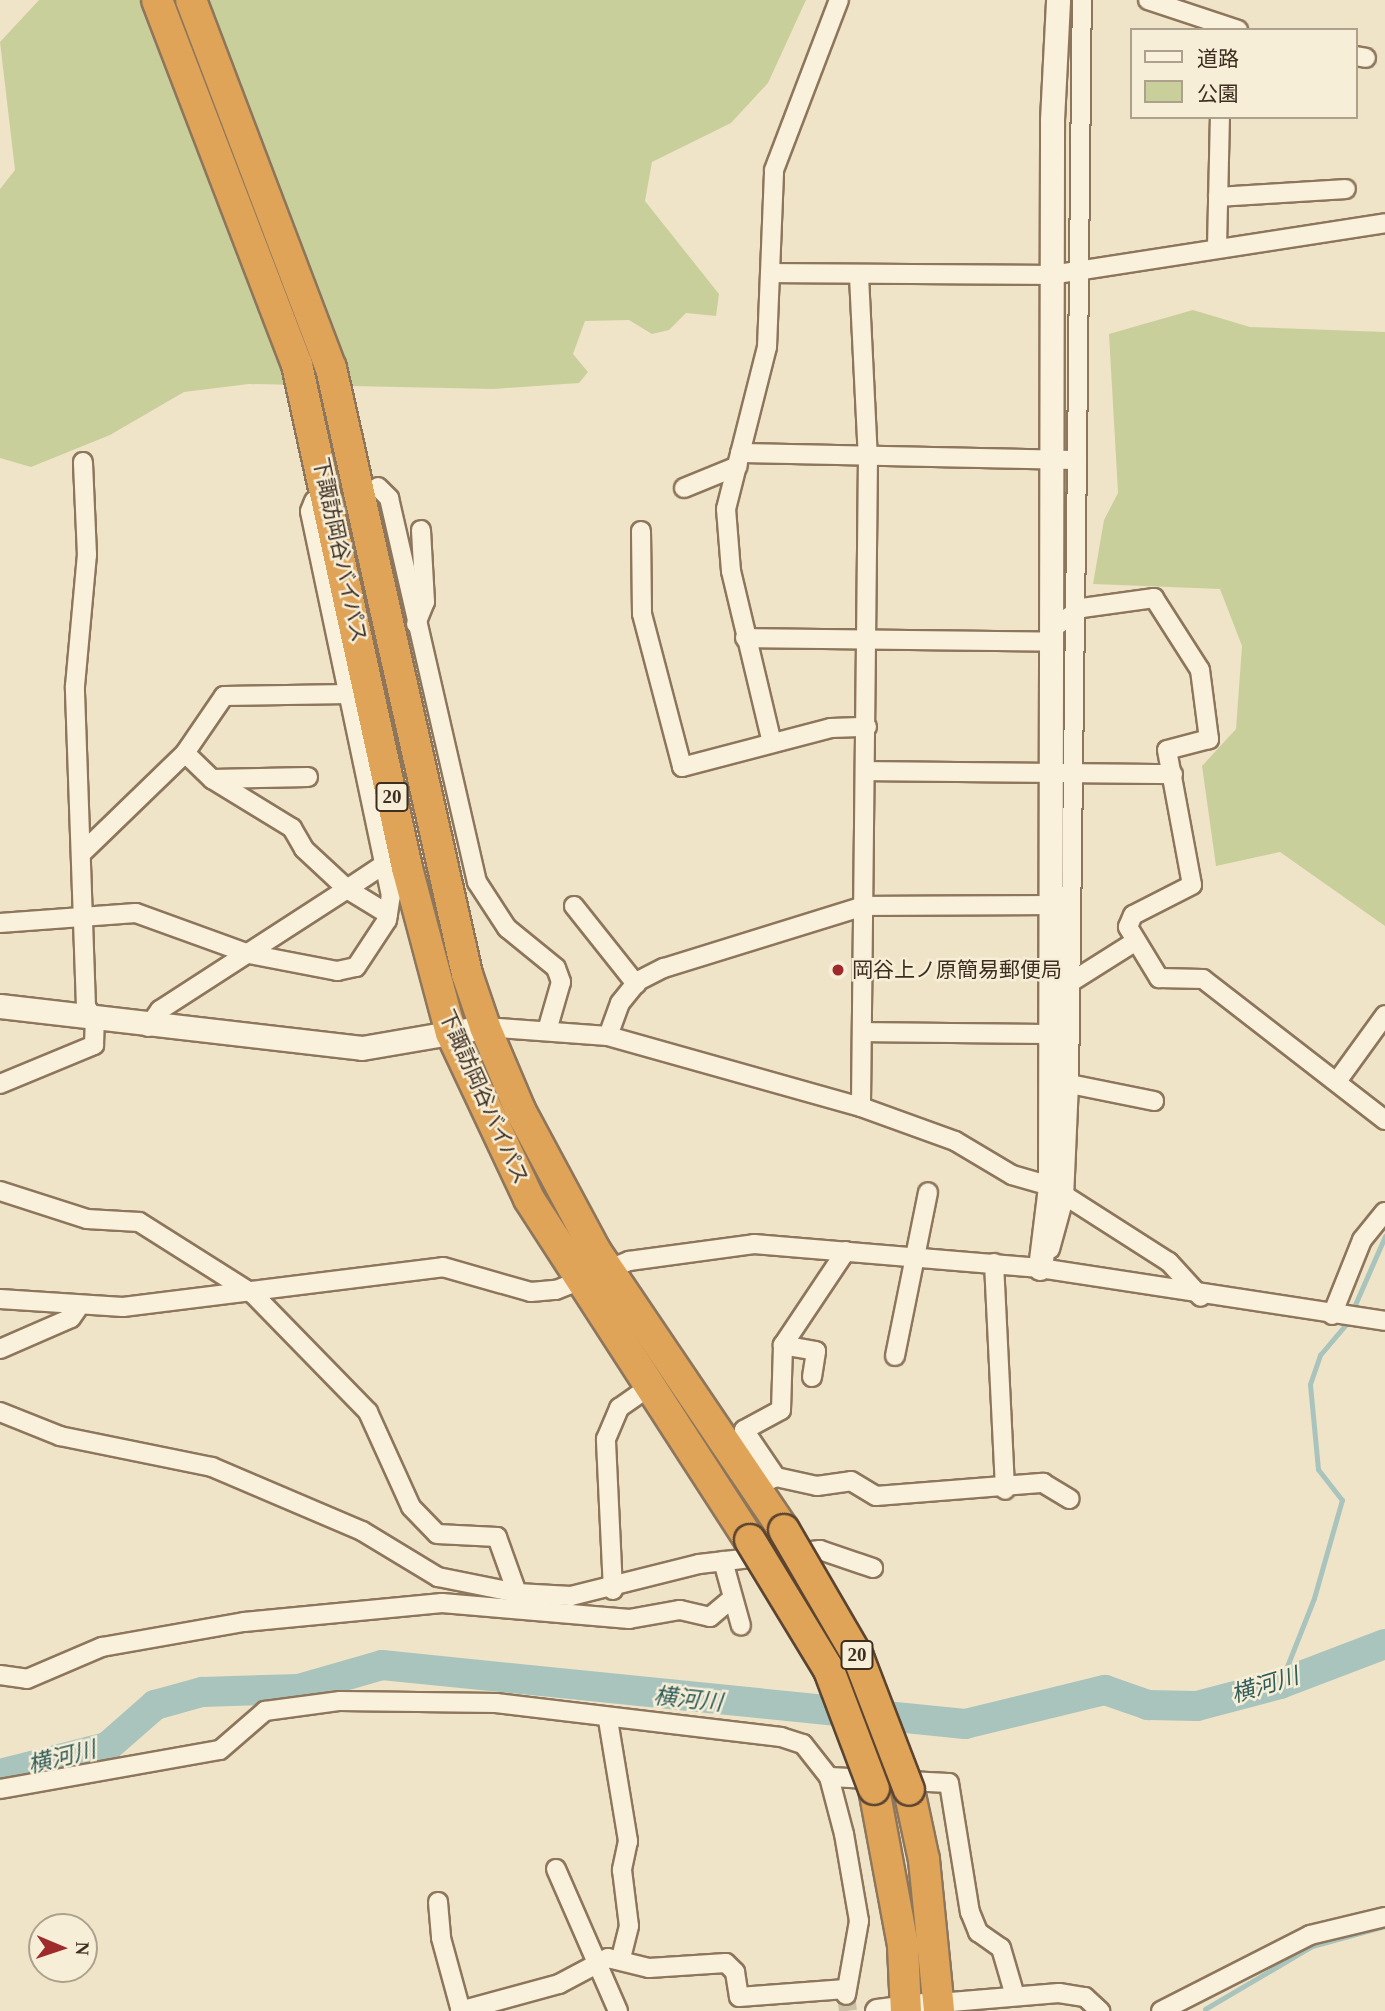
<!DOCTYPE html>
<meta charset="utf-8">
<style>
body{margin:0}
#map{position:relative;width:1385px;height:2011px;overflow:hidden;background:#f0e4c8;font-family:"Times New Roman","Noto Sans JP",serif}
div>[style]{position:absolute}
[style*='--x']{left:calc(var(--x)*1px);top:calc(var(--y)*1px);width:calc(var(--w)*1px);rotate:calc(var(--a)*1deg)}
.green>*{inset:0;background:#c9cf9b}
.stream>*{height:5px;margin:-2.5px;padding:0 2.5px;transform-origin:2.5px;border-radius:2.5px;background:#a9c4bc}
.river>*{height:30px;margin:-15px;padding:0 15px;transform-origin:15px;border-radius:15px;background:#a9c4bc}
.street-tunnel>*{height:18px;margin-top:-9px;transform-origin:0;background:repeating-linear-gradient(90deg,#ccc0a6 0 18px,transparent 0 27px)}
.roads{filter:drop-shadow(2px 0 #8d765c) drop-shadow(-2px 0 #8d765c) drop-shadow(0 2px #8d765c) drop-shadow(0 -2px #8d765c)}
.street>*{height:18px;margin:-9px;padding:0 9px;transform-origin:9px;border-radius:9px;background:#faf1dc}
.secondary>*{height:23px;margin:-11.5px;padding:0 11.5px;transform-origin:11.5px;border-radius:11.5px;background:#faf1dc}
.highway>*{height:30px;margin:-15px;padding:0 15px;transform-origin:15px;border-radius:15px;background:#e0a458}
.bridges{filter:drop-shadow(2px 0 #5b4430) drop-shadow(-2px 0 #5b4430) drop-shadow(0 2px #5b4430) drop-shadow(0 -2px #5b4430)}
.highway-bridge>*{height:30px;margin:-15px;padding:0 15px;transform-origin:15px;border-radius:15px;background:#e0a458}
.dots>*{width:19px;height:19px;translate:-50% -50%;box-sizing:border-box;border:4px solid #f7eed8;border-radius:50%}
span{translate:-50% -50%;white-space:nowrap;text-align:center;line-height:1.15;-webkit-text-stroke:5px #f7eed8;paint-order:stroke}
.shield-label span{padding:2px 5px;background:#f7eed8;border:2px solid;border-radius:5px;-webkit-text-stroke-width:0}
.shield-label{font-size:19px;color:#3d2e20;font-weight:700}
.street-label{font-size:21px;color:#3d2e20}
.poi-label{font-size:21px;color:#3d2e20}
.left{translate:0 -50%;text-align:left}
.water-label{font-size:23px;color:#2f5d5a;font-style:italic}
.legend{position:absolute;left:1130px;top:28px;width:228px;height:91px;box-sizing:border-box;background:#f7eed8;border:2px solid #ada18e;margin:0;padding:9px 12px;list-style:none;font-size:21px;color:#3d2e20}
.legend li{display:flex;align-items:center;gap:14px;height:35px}
.legend b{width:35px;border:2px solid #ada18e}
.north{position:absolute;left:28px;top:1913px;width:70px;height:70px;box-sizing:border-box;background:#f7eed8;border:2px solid #ada18e;border-radius:50%;rotate:92deg;font-size:19px;font-weight:700;line-height:28px;text-align:center;color:#3d2e20}
.north::after{content:'';display:block;margin:auto;width:24px;height:32px;background:#9e2a2b;clip-path:polygon(50% 0,100% 100%,50% 72%,0 100%)}
</style>
<div id="map">
<div class="green">
<i style="clip-path:polygon(39px 0,806px 0,768px 83px,731px 123px,652px 162px,645px 201px,719px 294px,716px 316px,686px 313px,669px 330px,652px 334px,629px 320px,585px 321px,573px 354px,588px 372px,579px 383px,494px 389px,249px 384px,184px 392px,110px 435px,31px 467px,0 458px,0 189px,15px 170px,0 42px)"></i>
<i style="clip-path:polygon(1193px 310px,1250px 327px,1385px 332px,1385px 926px,1280px 852px,1216px 866px,1202px 766px,1236px 729px,1242px 646px,1220px 589px,1093px 584px,1104px 520px,1118px 493px,1109px 334px)"></i>
</div>
<div class="stream">
<i style="--x:1280;--y:1684;--w:92;--a:-68.4"></i>
<i style="--x:1314;--y:1598;--w:102;--a:-74.1"></i>
<i style="--x:1342;--y:1500;--w:39;--a:-128"></i>
<i style="--x:1318;--y:1469;--w:85;--a:-95.4"></i>
<i style="--x:1310;--y:1384;--w:31;--a:-71"></i>
<i style="--x:1320;--y:1355;--w:42;--a:-49.8"></i>
<i style="--x:1347;--y:1323;--w:95;--a:-66.4"></i>
<i style="--x:1205;--y:2009;--w:124;--a:-30.5"></i>
<i style="--x:1312;--y:1946;--w:76;--a:-15.3"></i>
</div>
<div class="river">
<i style="--x:0;--y:1774;--w:110;--a:-14.2"></i>
<i style="--x:107;--y:1747;--w:64;--a:-41.2"></i>
<i style="--x:155;--y:1705;--w:49;--a:-15.5"></i>
<i style="--x:202;--y:1692;--w:97;--a:-1.8"></i>
<i style="--x:299;--y:1689;--w:86;--a:-16.1"></i>
<i style="--x:382;--y:1665;--w:586;--a:5.78"></i>
<i style="--x:965;--y:1724;--w:144;--a:-13.7"></i>
<i style="--x:1105;--y:1690;--w:46;--a:19.2"></i>
<i style="--x:1148;--y:1705;--w:49;--a:1.2"></i>
<i style="--x:1197;--y:1706;--w:86;--a:-14.8"></i>
<i style="--x:1280;--y:1684;--w:112;--a:-20.9"></i>
</div>
<div class="street-tunnel">
<i style="--x:846;--y:1995;--w:16;--a:83"></i>
</div>
<div class="roads">
<div class="street">
<i style="--x:1148;--y:0;--w:95;--a:18.4"></i>
<i style="--x:1355;--y:56;--w:11;--a:10"></i>
<i style="--x:1218;--y:197;--w:128;--a:-3.6"></i>
<i style="--x:1217;--y:247;--w:130;--a:-88.7"></i>
<i style="--x:772;--y:273;--w:279;--a:0.4"></i>
<i style="--x:1051;--y:275;--w:338;--a:-8.8"></i>
<i style="--x:859;--y:276;--w:181;--a:87.2"></i>
<i style="--x:868;--y:457;--w:650;--a:90.62"></i>
<i style="--x:740;--y:453;--w:337;--a:1.2"></i>
<i style="--x:1077;--y:460;--w:460;--a:-89.4"></i>
<i style="--x:378;--y:487;--w:16;--a:45"></i>
<i style="--x:389;--y:498;--w:394;--a:77.1"></i>
<i style="--x:477;--y:882;--w:55;--a:56.9"></i>
<i style="--x:507;--y:928;--w:63;--a:39.2"></i>
<i style="--x:556;--y:968;--w:15;--a:70"></i>
<i style="--x:561;--y:982;--w:47;--a:106.1"></i>
<i style="--x:684;--y:488;--w:58;--a:-22.2"></i>
<i style="--x:641;--y:531;--w:83;--a:89.3"></i>
<i style="--x:642;--y:614;--w:158;--a:75.3"></i>
<i style="--x:682;--y:767;--w:154;--a:-14.7"></i>
<i style="--x:831;--y:728;--w:36;--a:-2"></i>
<i style="--x:416;--y:624;--w:24;--a:-68"></i>
<i style="--x:425;--y:602;--w:72;--a:-93.2"></i>
<i style="--x:1053;--y:628;--w:35;--a:-35"></i>
<i style="--x:1082;--y:608;--w:73;--a:-7.9"></i>
<i style="--x:1154;--y:598;--w:85;--a:57.4"></i>
<i style="--x:1200;--y:670;--w:70;--a:82.6"></i>
<i style="--x:1209;--y:739;--w:43;--a:165.3"></i>
<i style="--x:1167;--y:750;--w:137;--a:79.5"></i>
<i style="--x:1192;--y:885;--w:66;--a:153"></i>
<i style="--x:1133;--y:915;--w:13;--a:113"></i>
<i style="--x:1128;--y:927;--w:60;--a:58.7"></i>
<i style="--x:1159;--y:978;--w:44;--a:1.3"></i>
<i style="--x:1203;--y:979;--w:230;--a:37.8"></i>
<i style="--x:745;--y:638;--w:307;--a:0.7"></i>
<i style="--x:772;--y:743;--w:177;--a:-103.4"></i>
<i style="--x:731;--y:571;--w:62;--a:-94.6"></i>
<i style="--x:726;--y:509;--w:167;--a:-75.8"></i>
<i style="--x:767;--y:347;--w:177;--a:-87.7"></i>
<i style="--x:774;--y:170;--w:182;--a:-69.1"></i>
<i style="--x:867;--y:771;--w:306;--a:0.6"></i>
<i style="--x:308;--y:777;--w:96;--a:178.8"></i>
<i style="--x:212;--y:779;--w:37;--a:-136"></i>
<i style="--x:185;--y:753;--w:69;--a:-55.6"></i>
<i style="--x:224;--y:696;--w:125;--a:-0.9"></i>
<i style="--x:212;--y:779;--w:94;--a:31.5"></i>
<i style="--x:292;--y:828;--w:24;--a:60"></i>
<i style="--x:304;--y:849;--w:59;--a:42.9"></i>
<i style="--x:347;--y:889;--w:47;--a:-33.7"></i>
<i style="--x:83;--y:852;--w:142;--a:-44.1"></i>
<i style="--x:574;--y:906;--w:100;--a:51.5"></i>
<i style="--x:0;--y:923;--w:136;--a:-4.2"></i>
<i style="--x:136;--y:913;--w:120;--a:19.9"></i>
<i style="--x:249;--y:954;--w:90;--a:10.9"></i>
<i style="--x:337;--y:971;--w:19;--a:-12"></i>
<i style="--x:356;--y:967;--w:56;--a:-56.6"></i>
<i style="--x:387;--y:920;--w:24;--a:-81"></i>
<i style="--x:391;--y:896;--w:393;--a:-101.9"></i>
<i style="--x:310;--y:511;--w:11;--a:-68"></i>
<i style="--x:1063;--y:987;--w:86;--a:-32.2"></i>
<i style="--x:148;--y:1027;--w:21;--a:-55"></i>
<i style="--x:160;--y:1010;--w:223;--a:-32.9"></i>
<i style="--x:347;--y:889;--w:48;--a:31.4"></i>
<i style="--x:485;--y:1027;--w:123;--a:4.2"></i>
<i style="--x:608;--y:1036;--w:263;--a:15.7"></i>
<i style="--x:861;--y:1107;--w:100;--a:19.9"></i>
<i style="--x:955;--y:1141;--w:66;--a:30.8"></i>
<i style="--x:1012;--y:1175;--w:40;--a:16"></i>
<i style="--x:1050;--y:1186;--w:141;--a:32.6"></i>
<i style="--x:1169;--y:1262;--w:47;--a:47.6"></i>
<i style="--x:865;--y:1032;--w:195;--a:0.6"></i>
<i style="--x:608;--y:1036;--w:35;--a:-70"></i>
<i style="--x:620;--y:1003;--w:28;--a:-51"></i>
<i style="--x:638;--y:981;--w:29;--a:-27"></i>
<i style="--x:664;--y:968;--w:209;--a:-17.2"></i>
<i style="--x:864;--y:906;--w:184;--a:-0.3"></i>
<i style="--x:1338;--y:1080;--w:80;--a:-54.1"></i>
<i style="--x:1060;--y:1082;--w:96;--a:11.4"></i>
<i style="--x:0;--y:1084;--w:102;--a:-22.5"></i>
<i style="--x:94;--y:1045;--w:26;--a:-88"></i>
<i style="--x:95;--y:1019;--w:15;--a:-127"></i>
<i style="--x:86;--y:1007;--w:321;--a:-92"></i>
<i style="--x:75;--y:686;--w:132;--a:-84.8"></i>
<i style="--x:87;--y:555;--w:93;--a:-92.5"></i>
<i style="--x:0;--y:1191;--w:91;--a:17.8"></i>
<i style="--x:87;--y:1219;--w:52;--a:3.3"></i>
<i style="--x:139;--y:1222;--w:135;--a:32.3"></i>
<i style="--x:253;--y:1294;--w:165;--a:45.7"></i>
<i style="--x:368;--y:1412;--w:104;--a:65.6"></i>
<i style="--x:411;--y:1507;--w:37;--a:46"></i>
<i style="--x:437;--y:1534;--w:60;--a:2.9"></i>
<i style="--x:497;--y:1537;--w:59;--a:70.3"></i>
<i style="--x:1050;--y:1249;--w:53;--a:-74.6"></i>
<i style="--x:1064;--y:1198;--w:114;--a:-87.5"></i>
<i style="--x:1069;--y:1084;--w:624;--a:-89.27"></i>
<i style="--x:994;--y:1263;--w:227;--a:87.2"></i>
<i style="--x:0;--y:1299;--w:123;--a:3.7"></i>
<i style="--x:123;--y:1307;--w:322;--a:-7.1"></i>
<i style="--x:443;--y:1267;--w:91;--a:15.9"></i>
<i style="--x:531;--y:1292;--w:25;--a:-5"></i>
<i style="--x:556;--y:1290;--w:79;--a:-21.7"></i>
<i style="--x:629;--y:1261;--w:126;--a:-7.7"></i>
<i style="--x:754;--y:1244;--w:287;--a:4.8"></i>
<i style="--x:1040;--y:1268;--w:349;--a:8.7"></i>
<i style="--x:1332;--y:1315;--w:81;--a:-68.2"></i>
<i style="--x:1362;--y:1240;--w:36;--a:-51"></i>
<i style="--x:0;--y:1349;--w:77;--a:-23.6"></i>
<i style="--x:71;--y:1318;--w:16;--a:-55"></i>
<i style="--x:895;--y:1356;--w:167;--a:-78.6"></i>
<i style="--x:812;--y:1377;--w:26;--a:-81"></i>
<i style="--x:816;--y:1351;--w:34;--a:-170"></i>
<i style="--x:783;--y:1345;--w:113;--a:-56.2"></i>
<i style="--x:0;--y:1412;--w:65;--a:21.8"></i>
<i style="--x:60;--y:1436;--w:155;--a:11.5"></i>
<i style="--x:212;--y:1467;--w:163;--a:23.1"></i>
<i style="--x:362;--y:1531;--w:89;--a:31.2"></i>
<i style="--x:438;--y:1577;--w:81;--a:11.4"></i>
<i style="--x:517;--y:1593;--w:54;--a:3.2"></i>
<i style="--x:571;--y:1596;--w:132;--a:-14"></i>
<i style="--x:699;--y:1564;--w:122;--a:-6.6"></i>
<i style="--x:820;--y:1550;--w:56;--a:18.8"></i>
<i style="--x:776;--y:1477;--w:42;--a:12.4"></i>
<i style="--x:817;--y:1486;--w:34;--a:-8"></i>
<i style="--x:851;--y:1481;--w:29;--a:31"></i>
<i style="--x:876;--y:1496;--w:168;--a:-4.5"></i>
<i style="--x:1043;--y:1483;--w:31;--a:31"></i>
<i style="--x:767;--y:1481;--w:10;--a:-24"></i>
<i style="--x:776;--y:1477;--w:57;--a:-124.2"></i>
<i style="--x:744;--y:1430;--w:42;--a:-28.4"></i>
<i style="--x:781;--y:1410;--w:65;--a:-88.2"></i>
<i style="--x:723;--y:1561;--w:67;--a:74.5"></i>
<i style="--x:613;--y:1590;--w:151;--a:-92.7"></i>
<i style="--x:606;--y:1439;--w:34;--a:-67"></i>
<i style="--x:619;--y:1408;--w:37;--a:-35"></i>
<i style="--x:0;--y:1675;--w:27;--a:8"></i>
<i style="--x:27;--y:1679;--w:82;--a:-23.1"></i>
<i style="--x:102;--y:1647;--w:144;--a:-10"></i>
<i style="--x:244;--y:1622;--w:199;--a:-5.5"></i>
<i style="--x:442;--y:1603;--w:188;--a:4.9"></i>
<i style="--x:629;--y:1619;--w:52;--a:-10"></i>
<i style="--x:680;--y:1610;--w:31;--a:13"></i>
<i style="--x:710;--y:1617;--w:25;--a:-40"></i>
<i style="--x:608;--y:1720;--w:123;--a:80.6"></i>
<i style="--x:628;--y:1841;--w:30;--a:102"></i>
<i style="--x:622;--y:1870;--w:56;--a:82.9"></i>
<i style="--x:629;--y:1926;--w:32;--a:104"></i>
<i style="--x:829;--y:1777;--w:120;--a:2.9"></i>
<i style="--x:949;--y:1783;--w:131;--a:80.8"></i>
<i style="--x:970;--y:1912;--w:22;--a:68"></i>
<i style="--x:978;--y:1932;--w:28;--a:35"></i>
<i style="--x:1001;--y:1948;--w:50;--a:73.7"></i>
<i style="--x:0;--y:1789;--w:223;--a:-10.1"></i>
<i style="--x:220;--y:1750;--w:60;--a:-40.9"></i>
<i style="--x:265;--y:1711;--w:76;--a:-7.6"></i>
<i style="--x:340;--y:1701;--w:156;--a:0.7"></i>
<i style="--x:496;--y:1703;--w:287;--a:6.8"></i>
<i style="--x:781;--y:1737;--w:23;--a:18"></i>
<i style="--x:803;--y:1744;--w:42;--a:51.8"></i>
<i style="--x:829;--y:1777;--w:59;--a:75.3"></i>
<i style="--x:844;--y:1834;--w:88;--a:80.2"></i>
<i style="--x:859;--y:1921;--w:75;--a:100"></i>
<i style="--x:556;--y:1869;--w:155;--a:66.4"></i>
<i style="--x:438;--y:1902;--w:36;--a:85"></i>
<i style="--x:441;--y:1938;--w:76;--a:74.7"></i>
<i style="--x:939;--y:2003;--w:120;--a:-4.8"></i>
<i style="--x:1059;--y:1993;--w:26;--a:9"></i>
<i style="--x:1085;--y:1997;--w:21;--a:43"></i>
<i style="--x:460;--y:2011;--w:103;--a:-15.3"></i>
<i style="--x:559;--y:1984;--w:55;--a:-28"></i>
<i style="--x:608;--y:1958;--w:42;--a:13.7"></i>
<i style="--x:649;--y:1968;--w:77;--a:-3.7"></i>
<i style="--x:726;--y:1963;--w:13;--a:45"></i>
<i style="--x:735;--y:1972;--w:25;--a:81"></i>
<i style="--x:739;--y:1997;--w:107;--a:-4.3"></i>
<i style="--x:1161;--y:2011;--w:167;--a:-27"></i>
<i style="--x:1310;--y:1935;--w:77;--a:-13.5"></i>
</div>
<div class="secondary">
<i style="--x:0;--y:1006;--w:364;--a:6.6"></i>
<i style="--x:362;--y:1048;--w:125;--a:-9.7"></i>
<i style="--x:1040;--y:1268;--w:83;--a:-83"></i>
<i style="--x:1050;--y:1186;--w:1066;--a:-89.89"></i>
<i style="--x:1052;--y:120;--w:120;--a:-87.1"></i>
<i style="--x:877;--y:2011;--w:63;--a:-7.4"></i>
</div>
<div class="highway">
<i style="--x:157;--y:0;--w:391;--a:69"></i>
<i style="--x:297;--y:365;--w:515;--a:77.66"></i>
<i style="--x:407;--y:868;--w:171;--a:75.1"></i>
<i style="--x:451;--y:1033;--w:183;--a:64.8"></i>
<i style="--x:529;--y:1199;--w:406;--a:57.1"></i>
<i style="--x:191;--y:0;--w:394;--a:69.2"></i>
<i style="--x:331;--y:368;--w:621;--a:77.35"></i>
<i style="--x:467;--y:974;--w:56;--a:71.2"></i>
<i style="--x:485;--y:1027;--w:90;--a:67.1"></i>
<i style="--x:520;--y:1110;--w:159;--a:61.8"></i>
<i style="--x:595;--y:1250;--w:338;--a:56"></i>
<i style="--x:874;--y:1789;--w:160;--a:79.5"></i>
<i style="--x:903;--y:1946;--w:65;--a:87.4"></i>
<i style="--x:909;--y:1790;--w:72;--a:77.9"></i>
<i style="--x:924;--y:1860;--w:152;--a:84.3"></i>
</div>
</div>
<div class="bridges">
<div class="highway-bridge">
<i style="--x:784;--y:1530;--w:147;--a:59.8"></i>
<i style="--x:858;--y:1657;--w:142;--a:69"></i>
<i style="--x:750;--y:1540;--w:152;--a:58.7"></i>
<i style="--x:829;--y:1670;--w:127;--a:69.3"></i>
</div>
</div>
<div class="dots">
<i style="left:838px;top:970px;background:#9e2a2b"></i>
</div>
<div class="shield-label">
<span style="left:392px;top:797px">20</span>
<span style="left:857px;top:1655px">20</span>
</div>
<div class="street-label">
<span style="left:340px;top:550px;rotate:78deg">下諏訪岡谷バイパス</span>
<span style="left:484px;top:1097px;rotate:66deg">下諏訪岡谷バイパス</span>
</div>
<div class="poi-label">
<span class="left" style="left:852px;top:970px">岡谷上ノ原簡易郵便局</span>
</div>
<div class="water-label">
<span style="left:1265px;top:1686px;rotate:-17deg">横河川</span>
<span style="left:688px;top:1700px;rotate:6deg">横河川</span>
<span style="left:62px;top:1758px;rotate:-14deg">横河川</span>
</div>
<ul class="legend">
<li><b style="height:9px;background:#faf1dc"></b>道路</li>
<li><b style="height:19px;background:#c9cf9b"></b>公園</li>
</ul>
<div class="north">N</div>
</div>
